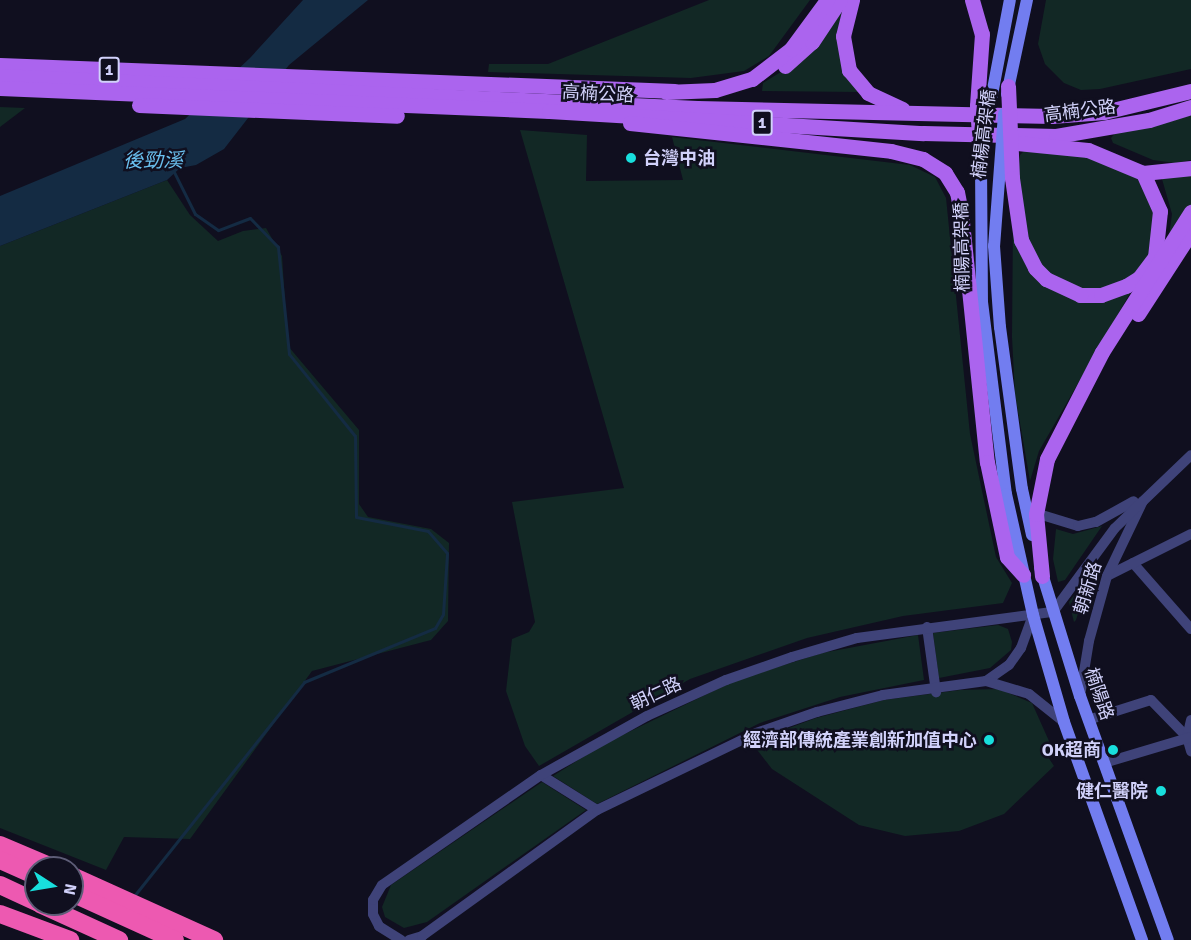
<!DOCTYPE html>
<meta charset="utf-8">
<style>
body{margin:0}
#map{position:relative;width:1191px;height:940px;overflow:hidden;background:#100f1f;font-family:Signika,"Noto Sans TC",sans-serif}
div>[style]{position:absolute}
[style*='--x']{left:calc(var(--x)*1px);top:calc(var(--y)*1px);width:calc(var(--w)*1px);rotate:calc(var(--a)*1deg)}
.green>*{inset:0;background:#122825}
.water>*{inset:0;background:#142b43}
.stream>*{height:3px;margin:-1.5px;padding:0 1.5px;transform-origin:1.5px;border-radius:1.5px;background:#142b43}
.street>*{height:10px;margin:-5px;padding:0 5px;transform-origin:5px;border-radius:5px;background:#3f4379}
.secondary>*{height:12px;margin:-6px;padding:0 6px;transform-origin:6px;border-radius:6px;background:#727df0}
.primary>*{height:15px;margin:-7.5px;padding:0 7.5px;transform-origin:7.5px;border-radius:7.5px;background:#ab64ee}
.highway>*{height:18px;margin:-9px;padding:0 9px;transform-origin:9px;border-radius:9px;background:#ed59b1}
.secondary-bridge>*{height:12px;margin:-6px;padding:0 6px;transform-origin:6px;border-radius:6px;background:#727df0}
.primary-bridge>*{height:15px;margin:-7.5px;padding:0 7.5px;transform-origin:7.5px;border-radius:7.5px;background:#ab64ee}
.dots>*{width:16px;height:16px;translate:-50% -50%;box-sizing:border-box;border:3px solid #100f1f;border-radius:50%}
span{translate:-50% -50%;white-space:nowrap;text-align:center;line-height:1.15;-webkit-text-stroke:5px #100f1f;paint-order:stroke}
.shield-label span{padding:2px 4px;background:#100f1f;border:2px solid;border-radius:4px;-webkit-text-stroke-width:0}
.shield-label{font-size:16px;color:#d1d1fa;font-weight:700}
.street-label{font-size:18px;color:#d1d1fa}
.poi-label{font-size:18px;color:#d1d1fa;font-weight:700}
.left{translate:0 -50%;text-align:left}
.right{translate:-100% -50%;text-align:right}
.water-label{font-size:20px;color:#6ac0ef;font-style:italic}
.north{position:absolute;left:24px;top:856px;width:60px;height:60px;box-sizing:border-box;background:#100f1f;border:2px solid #5d5d77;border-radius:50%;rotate:102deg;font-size:16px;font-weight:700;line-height:24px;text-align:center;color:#d1d1fa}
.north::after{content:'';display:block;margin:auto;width:21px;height:27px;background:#18dfdd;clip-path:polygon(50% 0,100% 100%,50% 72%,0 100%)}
</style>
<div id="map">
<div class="green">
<i style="clip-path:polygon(709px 0,810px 0,769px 56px,744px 71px,691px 78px,488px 72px,489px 64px,548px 64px)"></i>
<i style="clip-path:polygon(845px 0,840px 23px,859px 92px,762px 91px,763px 83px,805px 57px)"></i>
<i style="clip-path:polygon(1046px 0,1191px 0,1191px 69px,1100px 89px,1081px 90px,1064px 83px,1045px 64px,1038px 44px)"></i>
<i style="clip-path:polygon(0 107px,25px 108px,0 127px)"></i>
<i style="clip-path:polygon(1191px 112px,1191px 160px,1175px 163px,1153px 160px,1113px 143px,1111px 138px,1117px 131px)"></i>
<i style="clip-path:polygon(520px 130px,587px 135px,586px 181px,683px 180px,672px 137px,910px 165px,935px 177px,946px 198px,970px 434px,996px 557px,1012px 583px,1003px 603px,903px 616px,807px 638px,690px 679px,539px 766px,525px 746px,506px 691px,512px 639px,529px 632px,535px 622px,512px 502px,624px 488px)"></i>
<i style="clip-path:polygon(1024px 151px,1088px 155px,1135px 175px,1153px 204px,1157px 229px,1148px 262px,1039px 451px,1030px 481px,1015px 394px,1012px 337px,1013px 220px,1020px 155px)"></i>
<i style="clip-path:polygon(1191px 172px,1191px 208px,1169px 236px,1172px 214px,1162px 179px)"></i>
<i style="clip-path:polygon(167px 180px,190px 215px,218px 241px,243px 231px,266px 228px,282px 256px,288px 346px,359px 430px,359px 504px,368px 517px,431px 529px,449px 543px,448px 621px,431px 640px,312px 671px,190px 839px,124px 837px,106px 870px,0 828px,0 246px)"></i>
<i style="clip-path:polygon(1102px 526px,1065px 580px,1058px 582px,1053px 559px,1056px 529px,1073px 534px)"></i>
<i style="clip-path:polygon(1091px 572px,1076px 620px,1074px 622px,1069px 602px)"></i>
<i style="clip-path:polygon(998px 625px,1008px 629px,1012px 642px,1011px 650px,990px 668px,939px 678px,933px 633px)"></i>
<i style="clip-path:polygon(918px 635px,924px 680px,840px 697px,760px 723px,597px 804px,553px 776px,602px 745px,734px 681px,822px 653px)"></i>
<i style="clip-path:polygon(999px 689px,1032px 703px,1049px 741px,1048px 757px,1054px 766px,1004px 814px,959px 831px,905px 836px,859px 825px,772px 769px,751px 742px,816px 718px,884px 700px,960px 690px)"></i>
<i style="clip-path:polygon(542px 782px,586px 810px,427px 922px,404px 928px,385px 917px,382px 907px,391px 885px)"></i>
</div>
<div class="water">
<i style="clip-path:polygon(303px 0,368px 0,289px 65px,224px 149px,196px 165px,180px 168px,167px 180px,0 246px,0 196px,185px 119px,250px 58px)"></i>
</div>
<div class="stream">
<i style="--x:134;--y:896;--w:273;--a:-51.5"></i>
<i style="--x:304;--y:682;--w:142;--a:-22.4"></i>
<i style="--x:435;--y:628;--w:16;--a:-60"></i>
<i style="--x:443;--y:614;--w:61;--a:-86.2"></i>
<i style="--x:447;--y:553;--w:29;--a:-131"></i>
<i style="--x:428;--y:531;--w:73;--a:-169"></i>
<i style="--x:356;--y:517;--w:81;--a:-90.7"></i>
<i style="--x:355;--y:436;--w:105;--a:-128.8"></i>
<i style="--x:289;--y:354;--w:108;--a:-95.9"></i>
<i style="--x:278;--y:247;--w:40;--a:-134"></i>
<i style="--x:250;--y:218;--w:34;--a:159"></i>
<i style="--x:218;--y:230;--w:28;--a:-145"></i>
<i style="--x:195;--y:214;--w:49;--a:-116.6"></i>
</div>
<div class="street">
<i style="--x:1032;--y:512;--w:48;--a:16.9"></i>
<i style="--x:1078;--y:526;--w:18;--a:-13"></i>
<i style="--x:1096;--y:522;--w:43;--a:-28.9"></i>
<i style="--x:1133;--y:563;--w:88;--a:48.7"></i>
<i style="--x:1107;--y:576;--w:94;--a:-26.6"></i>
<i style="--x:927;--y:627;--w:66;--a:82.1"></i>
<i style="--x:986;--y:681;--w:28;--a:-35"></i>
<i style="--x:1009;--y:665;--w:21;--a:-55"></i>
<i style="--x:1021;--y:648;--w:35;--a:-70"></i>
<i style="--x:1080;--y:696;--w:56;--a:-80.7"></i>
<i style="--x:1089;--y:641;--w:67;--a:-74.5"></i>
<i style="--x:1107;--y:576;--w:83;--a:-64.4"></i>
<i style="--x:1088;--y:720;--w:66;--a:-17.6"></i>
<i style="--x:1151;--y:700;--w:52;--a:45.8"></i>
<i style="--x:1191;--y:720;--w:17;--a:103"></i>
<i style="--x:1187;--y:737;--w:15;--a:74"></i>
<i style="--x:1104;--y:763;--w:91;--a:-16.6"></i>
<i style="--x:541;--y:775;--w:66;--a:32"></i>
<i style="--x:401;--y:940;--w:26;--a:-148"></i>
<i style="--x:379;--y:926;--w:13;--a:-117"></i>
<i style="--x:373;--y:914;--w:14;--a:-90"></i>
<i style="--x:373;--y:900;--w:17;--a:-59"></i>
<i style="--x:382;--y:885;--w:193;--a:-34.7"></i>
<i style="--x:541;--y:775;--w:121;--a:-29.1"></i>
<i style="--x:647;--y:716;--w:87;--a:-24.5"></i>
<i style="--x:726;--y:680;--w:70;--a:-19.2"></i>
<i style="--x:792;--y:657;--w:68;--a:-16.3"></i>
<i style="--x:857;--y:638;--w:198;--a:-7.6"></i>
<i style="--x:1053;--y:612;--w:104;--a:-53.6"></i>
<i style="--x:1115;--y:528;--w:105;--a:-43.8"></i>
<i style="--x:409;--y:940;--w:14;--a:-17"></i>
<i style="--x:422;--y:936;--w:216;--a:-35.8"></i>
<i style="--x:597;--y:810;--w:177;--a:-25.8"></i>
<i style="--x:756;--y:733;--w:65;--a:-19"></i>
<i style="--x:817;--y:712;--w:68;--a:-14.4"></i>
<i style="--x:883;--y:695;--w:104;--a:-7.7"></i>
<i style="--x:986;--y:681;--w:45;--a:16.8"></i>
<i style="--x:1029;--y:694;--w:45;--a:38.7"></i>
</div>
<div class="secondary">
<i style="--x:981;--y:163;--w:139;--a:89.6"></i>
<i style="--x:982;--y:302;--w:193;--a:82.9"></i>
<i style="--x:1006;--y:494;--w:124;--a:77.4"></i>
<i style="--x:1033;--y:615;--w:111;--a:73.8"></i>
<i style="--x:1064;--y:722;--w:232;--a:70.3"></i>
<i style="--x:1022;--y:489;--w:47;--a:77.7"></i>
<i style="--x:1040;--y:567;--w:135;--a:72.8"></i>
<i style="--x:1080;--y:696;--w:259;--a:70.2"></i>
</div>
<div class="primary">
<i style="--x:852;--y:0;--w:37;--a:104"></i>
<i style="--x:843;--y:36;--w:35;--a:80"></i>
<i style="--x:849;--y:70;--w:30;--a:50"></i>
<i style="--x:868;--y:93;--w:38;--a:25"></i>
<i style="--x:0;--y:65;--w:675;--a:2.21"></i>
<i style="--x:785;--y:66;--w:36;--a:-42"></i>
<i style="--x:812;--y:42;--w:50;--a:-56.3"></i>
<i style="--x:0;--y:76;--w:698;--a:2.63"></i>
<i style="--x:697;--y:108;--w:355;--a:1.3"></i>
<i style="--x:1052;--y:116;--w:52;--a:-4.4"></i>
<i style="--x:1104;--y:112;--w:89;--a:-13.6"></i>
<i style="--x:0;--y:88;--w:549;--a:2.4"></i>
<i style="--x:549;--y:111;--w:375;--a:3.4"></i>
<i style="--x:923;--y:133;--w:133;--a:1.3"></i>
<i style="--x:1056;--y:136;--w:94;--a:-9.8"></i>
<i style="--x:1149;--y:120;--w:44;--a:-17.2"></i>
<i style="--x:666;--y:92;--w:49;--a:-2.3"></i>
<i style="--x:715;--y:90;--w:39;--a:-17"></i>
<i style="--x:752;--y:79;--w:49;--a:-37.6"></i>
<i style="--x:791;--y:49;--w:61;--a:-53.7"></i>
<i style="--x:139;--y:105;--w:258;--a:2.4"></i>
<i style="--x:630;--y:123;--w:262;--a:6.1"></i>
<i style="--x:891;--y:151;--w:33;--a:14"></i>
<i style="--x:923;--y:159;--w:26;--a:32"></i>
<i style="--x:945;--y:173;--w:22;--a:58"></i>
<i style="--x:957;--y:192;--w:20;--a:79"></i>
<i style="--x:961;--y:212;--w:251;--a:84.1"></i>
<i style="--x:987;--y:462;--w:97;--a:78.1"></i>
<i style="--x:1007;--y:557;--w:24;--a:48"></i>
<i style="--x:1017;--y:143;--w:71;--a:5.6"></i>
<i style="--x:1088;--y:150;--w:60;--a:22.7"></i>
<i style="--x:1143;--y:173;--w:48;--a:-5.9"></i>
<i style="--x:1080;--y:295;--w:21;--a:0"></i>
<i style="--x:1101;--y:295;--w:27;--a:-20"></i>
<i style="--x:1126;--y:286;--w:15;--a:-32"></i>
<i style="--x:1139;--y:278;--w:26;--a:-53"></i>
<i style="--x:1155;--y:257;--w:46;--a:-83.8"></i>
<i style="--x:1160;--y:211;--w:42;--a:-114.1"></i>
<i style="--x:1138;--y:314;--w:98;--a:-57.1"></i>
<i style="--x:1042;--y:576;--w:62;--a:-95.5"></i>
<i style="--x:1036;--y:514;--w:56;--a:-78.7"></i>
<i style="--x:1047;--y:459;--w:120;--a:-62.8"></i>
<i style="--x:1102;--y:352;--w:166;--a:-57.6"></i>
</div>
<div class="highway">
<i style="--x:0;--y:845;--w:59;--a:23.1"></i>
<i style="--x:0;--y:860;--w:39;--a:24"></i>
<i style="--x:72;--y:876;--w:156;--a:24.3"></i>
<i style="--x:0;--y:885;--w:40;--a:25"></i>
<i style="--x:72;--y:893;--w:113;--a:24.5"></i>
<i style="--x:40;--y:904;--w:87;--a:24.5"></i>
<i style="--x:0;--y:914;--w:75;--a:20.4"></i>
</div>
<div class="secondary-bridge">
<i style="--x:1007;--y:94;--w:96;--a:-78"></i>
<i style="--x:1004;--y:114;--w:132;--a:94.3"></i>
<i style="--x:994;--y:246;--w:81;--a:85.8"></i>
<i style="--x:1000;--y:327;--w:163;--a:82.3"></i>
<i style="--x:984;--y:137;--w:139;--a:-79.3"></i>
</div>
<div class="primary-bridge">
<i style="--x:972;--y:0;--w:35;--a:74"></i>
<i style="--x:982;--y:34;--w:72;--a:94"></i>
<i style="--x:977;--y:106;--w:57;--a:86"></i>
<i style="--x:1008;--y:86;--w:92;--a:87.5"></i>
<i style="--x:1012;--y:178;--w:63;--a:81.7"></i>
<i style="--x:1021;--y:240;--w:31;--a:63"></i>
<i style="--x:1035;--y:268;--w:16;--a:45"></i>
<i style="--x:1046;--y:279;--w:38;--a:25"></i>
</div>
<div class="dots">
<i style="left:631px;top:158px;background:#18dfdd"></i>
<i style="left:989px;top:740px;background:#18dfdd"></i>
<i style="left:1113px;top:750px;background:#18dfdd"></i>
<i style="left:1161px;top:791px;background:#18dfdd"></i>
</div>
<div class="shield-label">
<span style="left:109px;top:70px">1</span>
<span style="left:762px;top:123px">1</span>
</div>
<div class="street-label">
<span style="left:598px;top:94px;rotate:3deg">高楠公路</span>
<span style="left:1080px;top:111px;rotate:-7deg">高楠公路</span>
<span style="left:984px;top:134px;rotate:-83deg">楠楊高架橋</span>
<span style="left:962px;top:247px;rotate:-91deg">楠陽高架橋</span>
<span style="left:1088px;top:588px;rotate:-73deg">朝新路</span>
<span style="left:656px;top:694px;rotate:-25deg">朝仁路</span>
<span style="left:1099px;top:694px;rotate:71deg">楠陽路</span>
</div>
<div class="poi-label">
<span class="left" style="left:643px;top:158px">台灣中油</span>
<span class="right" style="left:977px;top:740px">經濟部傳統產業創新加值中心</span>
<span class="right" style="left:1101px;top:750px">OK超商</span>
<span class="right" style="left:1148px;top:791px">健仁醫院</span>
</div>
<div class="water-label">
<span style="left:153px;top:160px">後勁溪</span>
</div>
<div class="north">N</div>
</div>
